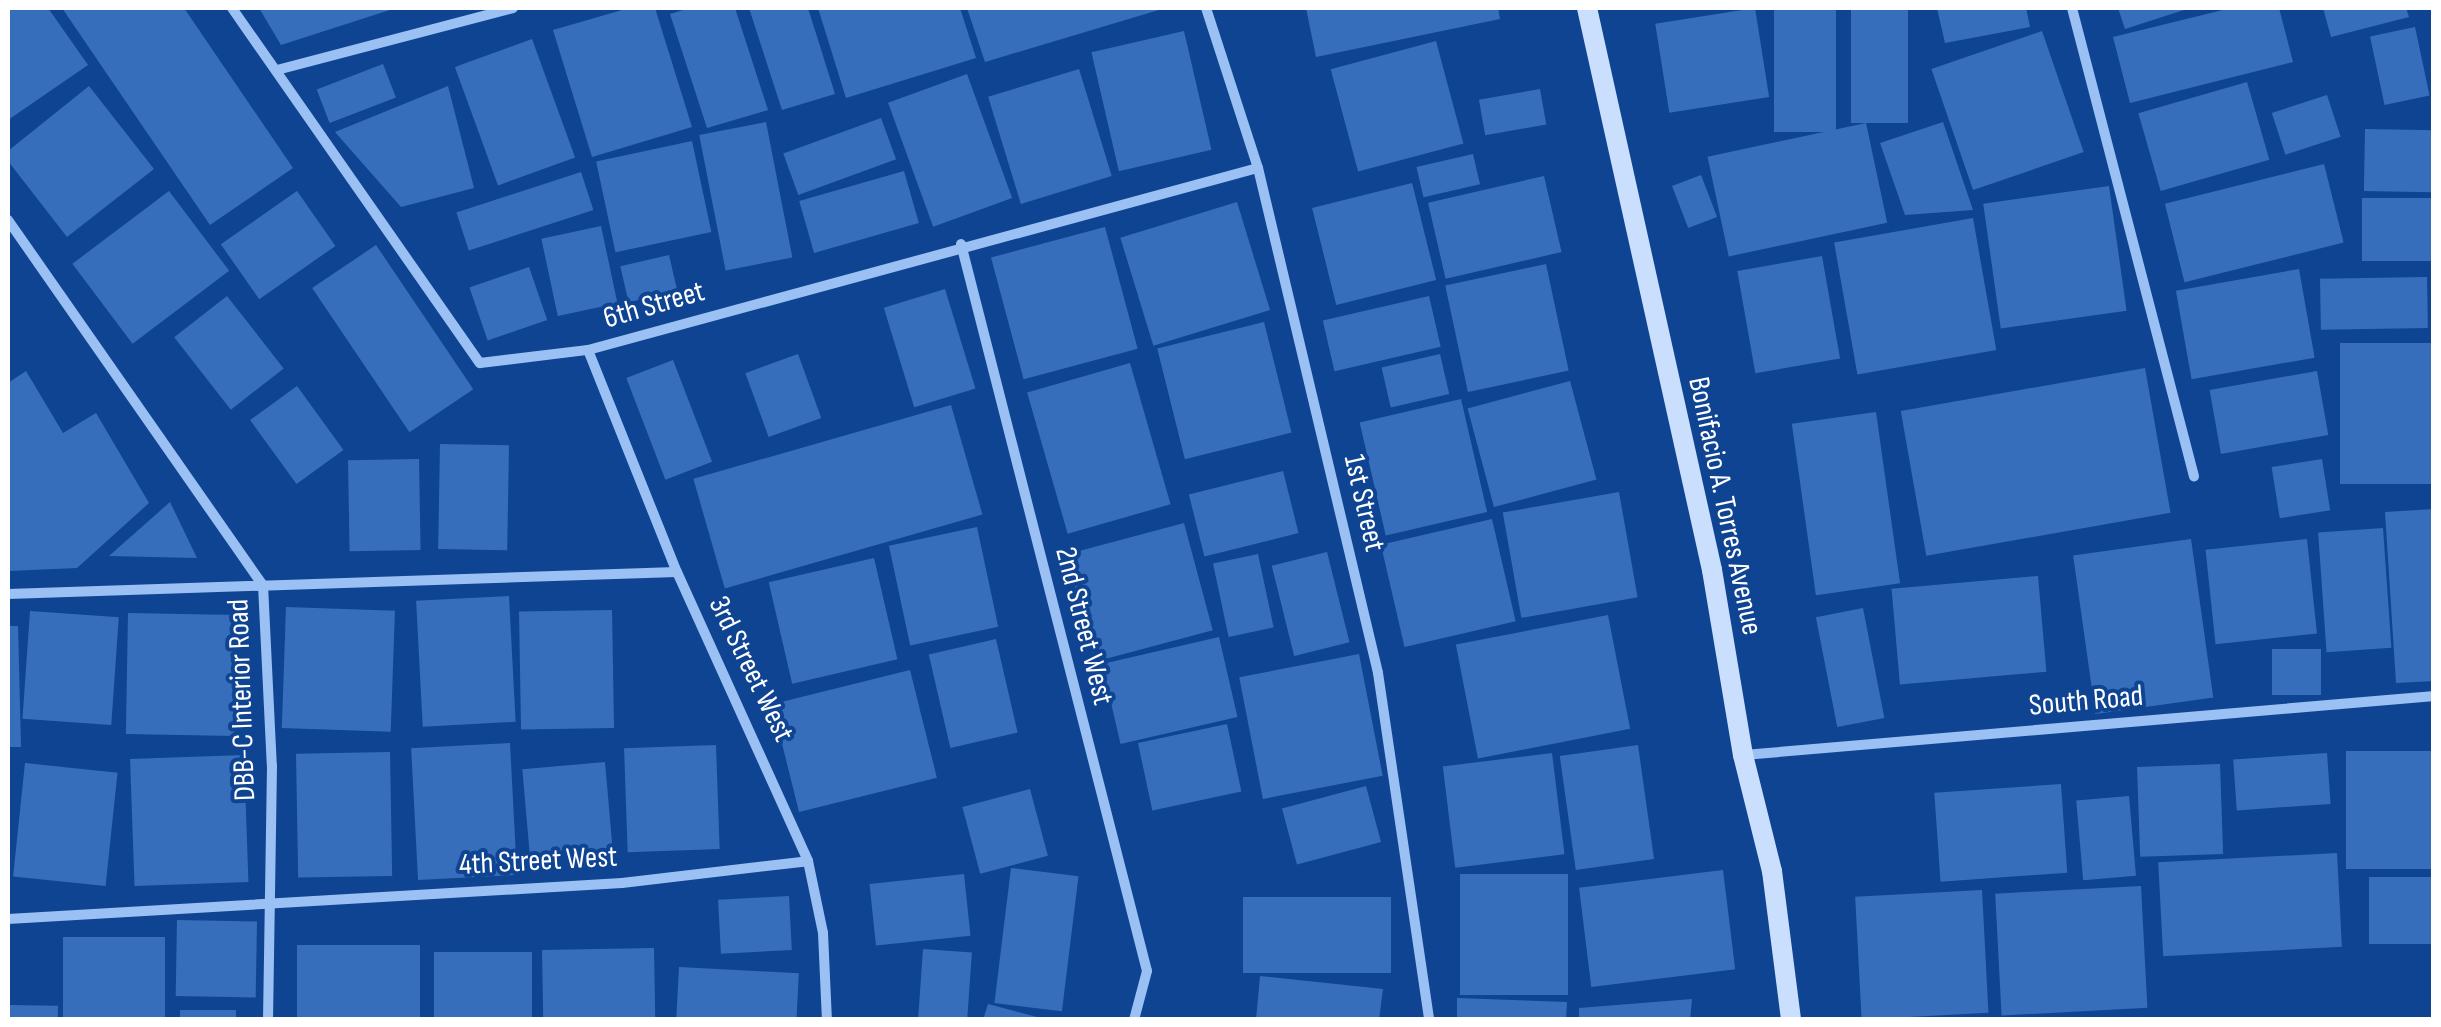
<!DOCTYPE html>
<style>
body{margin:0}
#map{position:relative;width:2441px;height:1027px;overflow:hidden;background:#0f4493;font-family:"Sofia Sans Condensed",sans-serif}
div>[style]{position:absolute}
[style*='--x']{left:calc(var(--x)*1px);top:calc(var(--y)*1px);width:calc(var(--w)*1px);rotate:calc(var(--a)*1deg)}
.building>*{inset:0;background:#376ebc;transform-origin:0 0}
.street>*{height:10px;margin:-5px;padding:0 5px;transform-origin:5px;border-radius:5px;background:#9bc0f4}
.secondary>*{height:20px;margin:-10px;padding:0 10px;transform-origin:10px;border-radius:10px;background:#cadffd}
span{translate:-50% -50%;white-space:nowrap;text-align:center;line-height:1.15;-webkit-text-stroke:8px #0f4493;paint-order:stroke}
.street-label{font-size:30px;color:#fff}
.frame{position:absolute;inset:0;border:10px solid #fff;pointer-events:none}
</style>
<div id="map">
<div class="building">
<i style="clip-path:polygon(8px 8px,48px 8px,88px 65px,8px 120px)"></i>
<i style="clip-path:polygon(62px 8px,184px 8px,293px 168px,210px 225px)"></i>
<i style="clip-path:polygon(259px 8px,396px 8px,281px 45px)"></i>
<i style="clip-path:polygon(629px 8px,655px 8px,692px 127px,592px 157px,553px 30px)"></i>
<i style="clip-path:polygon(690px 8px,735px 8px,768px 110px,707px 128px,670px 14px)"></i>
<i style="clip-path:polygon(749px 8px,808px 8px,835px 94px,782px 110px)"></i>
<i style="clip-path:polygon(818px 8px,960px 8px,976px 58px,846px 98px)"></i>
<i style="clip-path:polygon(967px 8px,1162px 8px,1162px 9px,985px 62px)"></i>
<i style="clip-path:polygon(1306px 8px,1498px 8px,1500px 19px,1316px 57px)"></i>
<i style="left:1755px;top:8px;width:90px;height:101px;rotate:81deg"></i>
<i style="left:1774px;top:8px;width:62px;height:124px"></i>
<i style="left:1851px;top:8px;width:57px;height:115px"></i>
<i style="clip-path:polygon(1937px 8px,2026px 8px,2030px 27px,1945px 43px)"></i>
<i style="clip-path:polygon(2118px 8px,2190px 8px,2125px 29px)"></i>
<i style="clip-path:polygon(2231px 8px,2279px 8px,2293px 62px,2130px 103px,2113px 37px)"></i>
<i style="clip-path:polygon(2323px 8px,2406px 8px,2409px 17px,2331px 37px)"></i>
<i style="left:2415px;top:27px;width:70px;height:46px;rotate:78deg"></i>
<i style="left:1184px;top:31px;width:122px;height:95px;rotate:77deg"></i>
<i style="left:2042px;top:31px;width:128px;height:117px;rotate:71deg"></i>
<i style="left:532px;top:39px;width:126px;height:82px;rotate:70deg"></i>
<i style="left:1436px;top:41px;width:106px;height:109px;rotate:75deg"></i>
<i style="left:383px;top:64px;width:36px;height:71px;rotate:69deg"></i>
<i style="left:1079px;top:69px;width:112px;height:95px;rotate:73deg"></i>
<i style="left:967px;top:74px;width:132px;height:84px;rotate:70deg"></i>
<i style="left:2247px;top:82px;width:81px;height:113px;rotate:74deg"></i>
<i style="clip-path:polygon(89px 86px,154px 169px,67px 237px,8px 161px,8px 151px)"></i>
<i style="clip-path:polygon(448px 86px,474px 188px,401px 207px,335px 132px)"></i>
<i style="left:1540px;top:89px;width:36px;height:62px;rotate:80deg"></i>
<i style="left:2327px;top:95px;width:44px;height:58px;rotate:72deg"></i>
<i style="left:881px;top:118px;width:44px;height:104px;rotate:70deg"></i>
<i style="left:766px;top:122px;width:138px;height:68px;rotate:79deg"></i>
<i style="clip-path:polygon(1943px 122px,1973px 210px,1905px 215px,1880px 143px)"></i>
<i style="left:1866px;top:123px;width:102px;height:162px;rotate:78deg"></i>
<i style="left:2365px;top:129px;width:69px;height:62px;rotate:1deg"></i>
<i style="left:692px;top:141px;width:93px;height:98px;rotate:78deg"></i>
<i style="left:1473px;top:154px;width:31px;height:58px;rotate:77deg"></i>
<i style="left:2324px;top:164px;width:81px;height:164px;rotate:76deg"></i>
<i style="left:904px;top:171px;width:54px;height:109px;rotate:74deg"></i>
<i style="left:581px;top:172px;width:40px;height:131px;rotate:72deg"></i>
<i style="left:1701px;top:175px;width:45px;height:31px;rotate:69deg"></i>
<i style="left:1544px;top:176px;width:78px;height:119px;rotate:77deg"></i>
<i style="left:1412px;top:183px;width:100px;height:103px;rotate:76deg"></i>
<i style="left:2109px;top:186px;width:126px;height:127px;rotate:82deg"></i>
<i style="left:169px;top:191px;width:100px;height:121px;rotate:53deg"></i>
<i style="left:297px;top:191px;width:67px;height:93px;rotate:55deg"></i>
<i style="left:2434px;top:198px;width:63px;height:72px;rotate:90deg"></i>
<i style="left:1237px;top:202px;width:113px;height:122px;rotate:73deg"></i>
<i style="left:1973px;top:218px;width:134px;height:141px;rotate:80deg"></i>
<i style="left:601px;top:226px;width:79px;height:61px;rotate:78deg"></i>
<i style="left:1105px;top:227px;width:126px;height:118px;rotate:75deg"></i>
<i style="left:376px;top:245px;width:174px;height:77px;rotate:56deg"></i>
<i style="left:669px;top:255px;width:37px;height:50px;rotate:77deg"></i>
<i style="left:1822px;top:256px;width:104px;height:86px;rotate:80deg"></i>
<i style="left:1546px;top:264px;width:109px;height:103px;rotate:78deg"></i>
<i style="left:529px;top:267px;width:56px;height:63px;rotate:71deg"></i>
<i style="left:2299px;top:269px;width:90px;height:125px;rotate:80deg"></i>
<i style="left:2427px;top:277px;width:51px;height:107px;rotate:89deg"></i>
<i style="left:945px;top:289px;width:104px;height:64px;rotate:73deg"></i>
<i style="left:227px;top:296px;width:92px;height:67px;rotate:52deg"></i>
<i style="left:1429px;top:296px;width:52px;height:109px;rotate:77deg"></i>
<i style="left:1264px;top:322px;width:114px;height:110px;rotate:76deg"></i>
<i style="left:2434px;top:343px;width:141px;height:94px;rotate:90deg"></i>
<i style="left:798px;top:354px;width:68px;height:56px;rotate:70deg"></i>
<i style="left:1440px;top:354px;width:41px;height:60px;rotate:77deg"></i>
<i style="left:673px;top:360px;width:109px;height:50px;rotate:69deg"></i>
<i style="left:1130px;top:363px;width:147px;height:107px;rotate:74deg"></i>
<i style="left:2145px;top:368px;width:147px;height:248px;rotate:80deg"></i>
<i style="clip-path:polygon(26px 371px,63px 433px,96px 413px,149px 503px,77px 568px,8px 571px,8px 383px)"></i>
<i style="left:2317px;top:371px;width:65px;height:109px;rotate:80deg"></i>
<i style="left:1570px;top:381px;width:102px;height:106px;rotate:75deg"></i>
<i style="left:297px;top:386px;width:79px;height:58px;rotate:54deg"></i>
<i style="left:1461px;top:399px;width:116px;height:104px;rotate:77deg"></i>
<i style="left:951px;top:405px;width:114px;height:268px;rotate:74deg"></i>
<i style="left:1876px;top:412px;width:173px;height:85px;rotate:82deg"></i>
<i style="left:440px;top:444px;width:69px;height:105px;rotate:1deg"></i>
<i style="left:419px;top:459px;width:91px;height:71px;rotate:89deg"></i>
<i style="left:2322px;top:459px;width:52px;height:51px;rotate:81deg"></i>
<i style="left:1283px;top:471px;width:64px;height:97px;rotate:76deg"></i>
<i style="left:1619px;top:492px;width:107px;height:118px;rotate:80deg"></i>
<i style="clip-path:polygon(170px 502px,197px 558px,109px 556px)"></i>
<i style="clip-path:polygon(2434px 509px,2434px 681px,2396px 683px,2385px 512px)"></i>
<i style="left:1492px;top:519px;width:105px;height:114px;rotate:77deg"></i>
<i style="left:1184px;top:523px;width:111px;height:122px;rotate:75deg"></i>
<i style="left:977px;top:527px;width:102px;height:90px;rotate:78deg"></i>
<i style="left:2383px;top:528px;width:120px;height:65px;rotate:86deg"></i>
<i style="left:2191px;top:539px;width:160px;height:119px;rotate:82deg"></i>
<i style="left:2307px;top:539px;width:95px;height:102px;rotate:84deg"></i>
<i style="left:1327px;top:552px;width:93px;height:57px;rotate:76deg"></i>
<i style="left:1258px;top:554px;width:75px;height:46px;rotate:78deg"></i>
<i style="left:874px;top:558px;width:104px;height:108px;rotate:77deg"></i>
<i style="left:2038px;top:576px;width:96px;height:147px;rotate:85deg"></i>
<i style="left:509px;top:596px;width:126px;height:93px;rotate:87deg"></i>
<i style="left:286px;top:607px;width:109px;height:121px;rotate:2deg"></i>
<i style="left:1863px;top:608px;width:112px;height:48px;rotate:79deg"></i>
<i style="left:612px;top:610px;width:118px;height:93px;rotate:89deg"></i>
<i style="left:30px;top:611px;width:89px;height:108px;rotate:4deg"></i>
<i style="left:128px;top:613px;width:109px;height:121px;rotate:1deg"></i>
<i style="left:1608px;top:615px;width:116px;height:155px;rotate:79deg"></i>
<i style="clip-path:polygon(8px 626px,18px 626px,21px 747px,8px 747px)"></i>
<i style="left:1219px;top:637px;width:82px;height:120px;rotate:77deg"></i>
<i style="left:996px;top:639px;width:96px;height:69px;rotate:77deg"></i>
<i style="left:2272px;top:649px;width:49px;height:46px"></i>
<i style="left:1359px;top:654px;width:124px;height:122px;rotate:79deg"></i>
<i style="left:910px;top:670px;width:111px;height:142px;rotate:76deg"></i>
<i style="left:1227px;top:724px;width:69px;height:91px;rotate:78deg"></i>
<i style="left:510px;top:743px;width:132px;height:99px;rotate:87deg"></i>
<i style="left:716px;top:745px;width:104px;height:92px;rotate:88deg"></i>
<i style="left:1638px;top:745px;width:115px;height:79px;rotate:82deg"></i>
<i style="left:2434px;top:751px;width:118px;height:88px;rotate:90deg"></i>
<i style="left:390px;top:752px;width:124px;height:94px;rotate:89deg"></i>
<i style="left:1552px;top:753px;width:102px;height:110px;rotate:83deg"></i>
<i style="left:2327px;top:753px;width:51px;height:94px;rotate:86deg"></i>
<i style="left:244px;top:755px;width:127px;height:114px;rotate:88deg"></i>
<i style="left:605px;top:762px;width:92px;height:83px;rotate:85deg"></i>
<i style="left:25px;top:763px;width:93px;height:114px;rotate:6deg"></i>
<i style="left:2220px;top:764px;width:90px;height:83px;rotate:88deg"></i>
<i style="left:2061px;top:784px;width:89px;height:127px;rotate:86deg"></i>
<i style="left:1366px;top:786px;width:58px;height:87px;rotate:75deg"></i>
<i style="left:1030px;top:789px;width:69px;height:70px;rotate:75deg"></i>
<i style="left:2129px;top:796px;width:80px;height:53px;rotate:85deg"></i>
<i style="left:2337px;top:853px;width:94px;height:179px;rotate:87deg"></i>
<i style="left:1011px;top:868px;width:68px;height:136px;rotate:7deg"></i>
<i style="left:1723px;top:870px;width:100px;height:145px;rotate:83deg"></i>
<i style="left:964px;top:874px;width:62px;height:95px;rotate:84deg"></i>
<i style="left:1460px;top:874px;width:108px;height:121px"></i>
<i style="left:2434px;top:877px;width:67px;height:65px;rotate:90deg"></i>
<i style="left:2141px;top:886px;width:122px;height:146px;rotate:87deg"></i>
<i style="left:1982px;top:890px;width:123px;height:127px;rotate:87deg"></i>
<i style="left:789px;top:896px;width:54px;height:71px;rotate:87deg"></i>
<i style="left:1243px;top:897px;width:148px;height:76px"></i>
<i style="left:177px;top:920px;width:80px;height:76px;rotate:1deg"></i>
<i style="left:165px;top:937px;width:83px;height:102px;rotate:90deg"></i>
<i style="left:297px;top:945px;width:123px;height:75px"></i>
<i style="left:654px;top:948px;width:72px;height:112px;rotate:89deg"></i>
<i style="left:923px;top:949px;width:49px;height:71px;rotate:4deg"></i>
<i style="left:532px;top:952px;width:68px;height:98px;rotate:90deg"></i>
<i style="left:679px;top:967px;width:120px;height:53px;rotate:3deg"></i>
<i style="clip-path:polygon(1260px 976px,1383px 989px,1379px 1020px,1256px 1020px)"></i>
<i style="clip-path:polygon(1457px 998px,1567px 1002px,1566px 1020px,1457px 1020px)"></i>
<i style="clip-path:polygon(1692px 999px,1690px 1020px,1579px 1020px,1579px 1008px)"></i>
<i style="clip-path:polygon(988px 1004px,1041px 1018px,1041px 1020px,983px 1020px)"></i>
<i style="left:8px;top:1005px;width:50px;height:15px;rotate:1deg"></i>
<i style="left:180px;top:1010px;width:56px;height:10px"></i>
</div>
<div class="street">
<i style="--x:232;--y:8;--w:433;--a:55.1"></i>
<i style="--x:480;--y:363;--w:109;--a:-6.9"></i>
<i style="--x:588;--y:350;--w:694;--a:-15.2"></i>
<i style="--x:1206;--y:8;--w:168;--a:72"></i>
<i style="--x:1258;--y:168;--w:519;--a:76.63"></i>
<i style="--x:1378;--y:673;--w:351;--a:81.6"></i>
<i style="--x:2072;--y:8;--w:484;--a:75.4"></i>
<i style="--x:277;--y:70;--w:244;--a:-14.7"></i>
<i style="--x:8;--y:220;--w:445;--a:55.1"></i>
<i style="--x:263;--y:585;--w:181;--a:87.2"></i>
<i style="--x:272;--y:766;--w:254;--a:90.9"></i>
<i style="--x:961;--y:244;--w:750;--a:75.65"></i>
<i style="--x:1147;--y:971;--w:51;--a:104.9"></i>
<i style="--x:588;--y:350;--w:239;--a:68.2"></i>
<i style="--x:677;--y:572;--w:317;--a:65.6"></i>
<i style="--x:808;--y:861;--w:74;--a:78.2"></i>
<i style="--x:823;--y:933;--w:87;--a:87.4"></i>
<i style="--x:8;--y:594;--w:669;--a:-1.88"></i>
<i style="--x:1744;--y:755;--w:693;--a:-4.89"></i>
<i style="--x:8;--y:919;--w:615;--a:-3.36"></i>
<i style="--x:622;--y:883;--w:187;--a:-6.7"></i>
</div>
<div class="secondary">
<i style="--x:1587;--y:8;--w:576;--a:77.46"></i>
<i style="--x:1712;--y:570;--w:188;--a:80.5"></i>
<i style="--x:1743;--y:755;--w:120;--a:76"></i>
<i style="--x:1772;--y:871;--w:150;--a:82.7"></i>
</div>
<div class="street-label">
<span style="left:654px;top:305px;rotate:-16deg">6th Street</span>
<span style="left:1364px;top:503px;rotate:77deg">1st Street</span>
<span style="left:1725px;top:506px;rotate:78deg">Bonifacio A. Torres Avenue</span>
<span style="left:1084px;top:626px;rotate:76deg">2nd Street West</span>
<span style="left:751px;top:669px;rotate:64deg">3rd Street West</span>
<span style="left:242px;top:700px;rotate:-92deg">DBB-C Interior Road</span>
<span style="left:2086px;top:701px;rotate:-5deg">South Road</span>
<span style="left:538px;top:861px;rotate:-3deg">4th Street West</span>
</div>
<div class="frame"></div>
</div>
